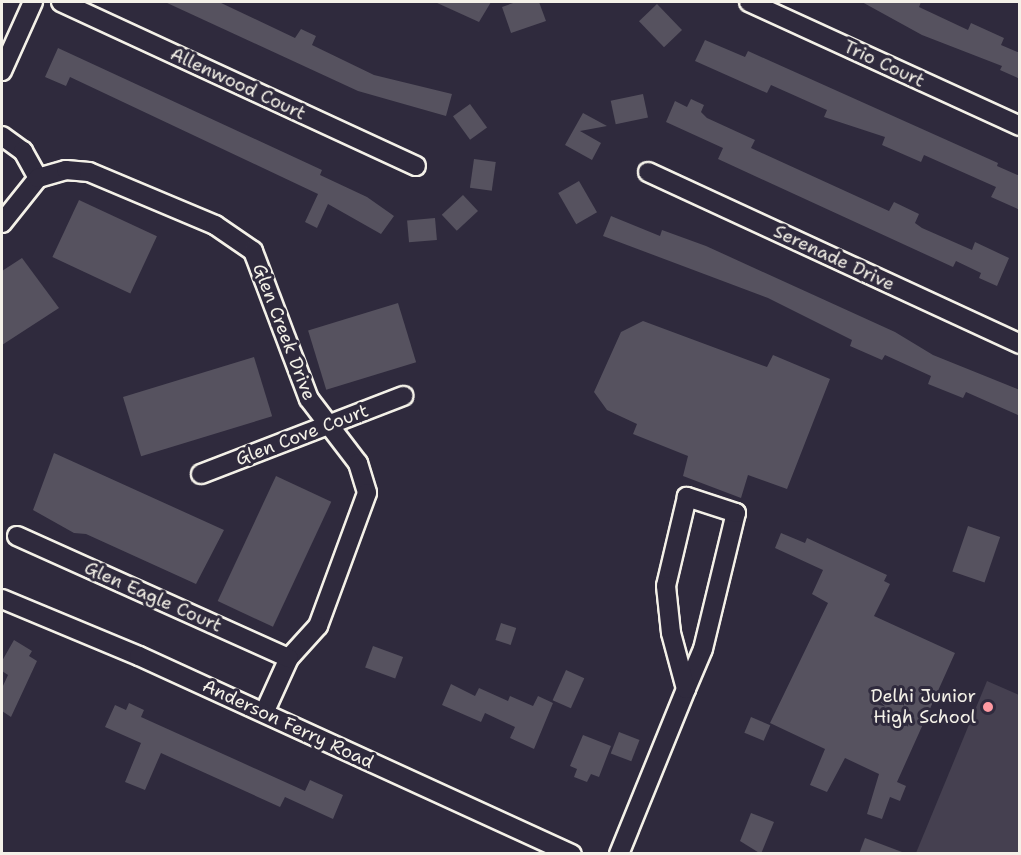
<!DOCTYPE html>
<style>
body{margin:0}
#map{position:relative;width:1021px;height:855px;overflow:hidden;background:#2f2a3d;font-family:"Shantell Sans",sans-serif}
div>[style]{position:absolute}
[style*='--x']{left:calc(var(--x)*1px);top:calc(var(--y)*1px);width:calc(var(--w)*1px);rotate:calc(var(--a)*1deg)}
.green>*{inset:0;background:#454050}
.building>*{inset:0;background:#56525f;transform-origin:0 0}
.roads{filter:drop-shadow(2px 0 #f4f1e8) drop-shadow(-2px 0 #f4f1e8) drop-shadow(0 2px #f4f1e8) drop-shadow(0 -2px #f4f1e8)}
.minor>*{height:18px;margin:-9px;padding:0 9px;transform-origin:9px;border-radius:9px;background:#2f2a3d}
.dots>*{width:16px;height:16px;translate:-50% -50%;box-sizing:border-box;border:3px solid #2f2a3d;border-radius:50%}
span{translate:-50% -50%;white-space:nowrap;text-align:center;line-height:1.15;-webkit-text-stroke:6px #2f2a3d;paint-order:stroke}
.street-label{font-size:18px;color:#f4f1e8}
.poi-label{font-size:18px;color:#f4f1e8}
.right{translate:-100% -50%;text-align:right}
.frame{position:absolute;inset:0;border:3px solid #f4f1e8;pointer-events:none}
</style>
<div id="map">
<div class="green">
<i style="clip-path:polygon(987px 681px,1019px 695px,1019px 853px,916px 853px)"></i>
</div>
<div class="building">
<i style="clip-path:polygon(165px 2px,219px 2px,295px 38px,301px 29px,316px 36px,312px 45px,374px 75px,452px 94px,446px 116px,358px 91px)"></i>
<i style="clip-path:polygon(435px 2px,491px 2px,479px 22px)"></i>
<i style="clip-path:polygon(516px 2px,539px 2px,546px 21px,511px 33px,502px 7px)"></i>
<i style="clip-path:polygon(862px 2px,921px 2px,919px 7px,968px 30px,971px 23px,1004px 38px,1001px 45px,1020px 53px,1020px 79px,1000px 70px,1002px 66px,922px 35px)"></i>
<i style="left:657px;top:4px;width:36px;height:25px;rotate:46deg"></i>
<i style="clip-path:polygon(705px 40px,745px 57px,748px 51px,998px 163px,997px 166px,1020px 176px,1020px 210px,991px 197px,996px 187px,924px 155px,921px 162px,882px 145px,885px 137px,824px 117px,827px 110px,771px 85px,767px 93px,695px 61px)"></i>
<i style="clip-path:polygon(58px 48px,322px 170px,320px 175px,367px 197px,394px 216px,381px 234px,328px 204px,317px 228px,305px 222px,318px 194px,70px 77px,66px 86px,45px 77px)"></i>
<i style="left:643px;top:94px;width:24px;height:33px;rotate:78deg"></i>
<i style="clip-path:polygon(691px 99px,704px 105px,701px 112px,707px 118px,755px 140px,751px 148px,889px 211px,894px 202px,919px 214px,915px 223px,922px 228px,972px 250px,975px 242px,1009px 258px,997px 286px,979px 278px,981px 273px,956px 261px,953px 267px,718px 159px,723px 148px,666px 122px,675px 101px,687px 107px)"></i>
<i style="left:470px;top:104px;width:29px;height:21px;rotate:54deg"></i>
<i style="clip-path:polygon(583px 113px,607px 126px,580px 131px,601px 143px,592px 160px,565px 145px)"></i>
<i style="left:474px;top:159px;width:22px;height:29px;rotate:8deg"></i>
<i style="left:579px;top:181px;width:36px;height:24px;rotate:60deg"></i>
<i style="left:463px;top:195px;width:22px;height:29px;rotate:47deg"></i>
<i style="left:79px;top:200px;width:86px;height:63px;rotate:25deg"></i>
<i style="clip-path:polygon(611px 216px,660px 236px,662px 230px,706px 246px,895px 332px,933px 355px,1020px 390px,1020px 416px,966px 392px,963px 398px,928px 384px,931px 376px,885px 355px,882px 360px,850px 346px,852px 340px,768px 298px,603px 236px)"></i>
<i style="left:435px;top:218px;width:22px;height:28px;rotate:85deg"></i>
<i style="clip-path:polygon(22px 258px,59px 308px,2px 345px,2px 271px)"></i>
<i style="left:398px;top:303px;width:62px;height:94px;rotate:73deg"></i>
<i style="clip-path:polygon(643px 321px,767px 367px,773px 355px,830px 379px,787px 489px,748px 475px,741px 498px,683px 476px,688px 456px,633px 434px,637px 424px,607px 410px,594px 392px,621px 332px)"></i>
<i style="left:254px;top:357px;width:62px;height:137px;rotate:73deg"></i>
<i style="clip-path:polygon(54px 453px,224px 530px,196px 584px,86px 534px,74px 533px,33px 510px)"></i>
<i style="left:276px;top:476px;width:61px;height:138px;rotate:25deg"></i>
<i style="left:968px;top:526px;width:34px;height:48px;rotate:19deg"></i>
<i style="clip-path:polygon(781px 533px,805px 543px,807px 538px,887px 575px,884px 581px,890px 584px,874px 616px,955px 653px,897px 782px,906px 786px,900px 801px,890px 797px,882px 819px,867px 814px,879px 774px,845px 758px,827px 792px,810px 785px,825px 749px,770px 723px,828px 603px,812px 594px,823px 570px,775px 548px)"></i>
<i style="left:501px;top:623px;width:16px;height:18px;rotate:18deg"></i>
<i style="clip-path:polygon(14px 640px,32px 651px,29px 656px,37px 661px,11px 717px,2px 711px,2px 688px,8px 675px,2px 671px,2px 661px)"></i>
<i style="left:373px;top:646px;width:32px;height:23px;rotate:20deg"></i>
<i style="left:566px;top:670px;width:20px;height:33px;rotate:24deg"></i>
<i style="clip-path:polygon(451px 684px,475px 696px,479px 688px,508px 701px,510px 696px,533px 706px,538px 696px,553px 703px,534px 749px,510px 738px,515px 727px,485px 713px,481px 722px,442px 705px)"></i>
<i style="clip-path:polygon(129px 703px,144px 710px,141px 717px,305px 791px,310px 780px,343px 795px,333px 819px,285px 797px,280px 807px,161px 753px,145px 790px,125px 782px,141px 743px,105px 727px,115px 705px,126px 710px)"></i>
<i style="left:751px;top:717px;width:21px;height:17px;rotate:23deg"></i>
<i style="left:619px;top:732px;width:22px;height:23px;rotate:21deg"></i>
<i style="clip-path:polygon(583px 735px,611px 746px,599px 777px,591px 774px,587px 782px,574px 777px,577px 769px,570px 766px)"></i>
<i style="clip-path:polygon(751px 813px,774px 822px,761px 854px,740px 841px)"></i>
<i style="clip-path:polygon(865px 838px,902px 852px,902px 854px,859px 854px)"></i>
</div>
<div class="roads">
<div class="minor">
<i style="--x:61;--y:2;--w:391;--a:24.8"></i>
<i style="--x:749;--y:2;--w:298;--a:24.6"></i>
<i style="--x:2;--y:71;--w:76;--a:-65.8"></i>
<i style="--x:2;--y:136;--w:26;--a:36"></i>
<i style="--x:23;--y:151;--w:31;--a:61"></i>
<i style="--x:648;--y:172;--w:410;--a:24.8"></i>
<i style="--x:2;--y:223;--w:58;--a:-51.3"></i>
<i style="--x:38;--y:178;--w:29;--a:-16"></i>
<i style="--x:66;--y:170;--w:23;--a:5"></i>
<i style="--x:89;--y:172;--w:137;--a:22.8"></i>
<i style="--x:215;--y:225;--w:46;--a:34.4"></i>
<i style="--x:253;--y:251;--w:158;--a:69.3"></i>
<i style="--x:309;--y:399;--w:81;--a:52.6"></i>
<i style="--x:358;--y:463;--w:31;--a:73"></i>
<i style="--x:367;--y:493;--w:142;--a:110.2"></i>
<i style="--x:318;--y:626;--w:43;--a:132.2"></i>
<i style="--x:289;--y:658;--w:60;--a:114.4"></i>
<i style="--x:201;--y:474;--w:217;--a:-21.1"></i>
<i style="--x:17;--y:536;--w:298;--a:24.2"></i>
<i style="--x:2;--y:599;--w:148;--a:22.6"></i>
<i style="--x:139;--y:656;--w:476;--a:24.6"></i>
<i style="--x:619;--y:854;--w:178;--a:-67.9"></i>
<i style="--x:686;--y:689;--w:43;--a:-67"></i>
<i style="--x:703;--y:649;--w:140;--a:-76.4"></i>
<i style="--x:736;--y:513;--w:52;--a:-161.9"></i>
<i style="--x:687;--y:497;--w:91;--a:103.3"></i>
<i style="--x:666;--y:586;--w:47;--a:83.9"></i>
<i style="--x:671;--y:633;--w:58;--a:75"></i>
</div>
</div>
<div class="dots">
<i style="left:988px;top:707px;background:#ff9aa2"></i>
</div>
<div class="street-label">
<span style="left:884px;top:64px;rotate:25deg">Trio Court</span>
<span style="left:238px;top:84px;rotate:25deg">Allenwood Court</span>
<span style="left:834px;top:258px;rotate:25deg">Serenade Drive</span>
<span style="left:284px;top:332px;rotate:69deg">Glen Creek Drive</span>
<span style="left:302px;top:435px;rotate:-21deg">Glen Cove Court</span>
<span style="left:153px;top:597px;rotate:24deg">Glen Eagle Court</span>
<span style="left:288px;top:724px;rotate:25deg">Anderson Ferry Road</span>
</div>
<div class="poi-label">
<span class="right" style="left:976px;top:707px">Delhi Junior<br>High School</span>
</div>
<div class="frame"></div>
</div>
